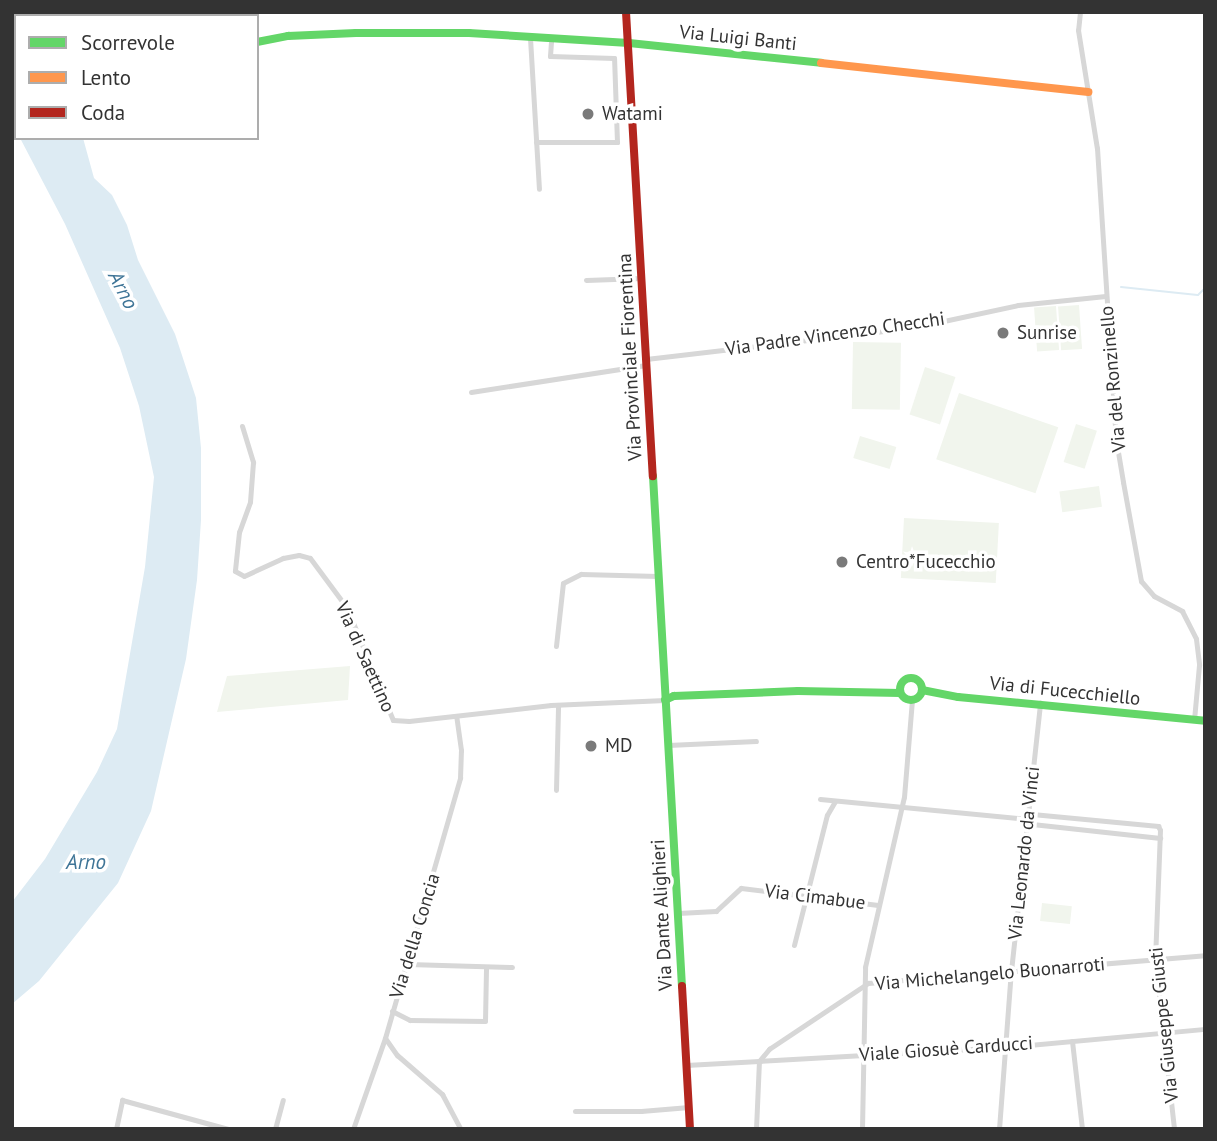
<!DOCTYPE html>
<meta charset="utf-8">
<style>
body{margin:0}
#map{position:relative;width:1217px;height:1141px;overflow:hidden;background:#fff;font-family:"PT Sans",sans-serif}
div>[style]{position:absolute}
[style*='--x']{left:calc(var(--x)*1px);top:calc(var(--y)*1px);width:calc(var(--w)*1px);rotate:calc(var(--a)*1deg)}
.green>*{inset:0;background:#f1f5ed;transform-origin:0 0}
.water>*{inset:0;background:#ddebf3}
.stream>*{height:2px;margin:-1px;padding:0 1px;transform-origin:1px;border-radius:1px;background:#ddebf3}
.street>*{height:5px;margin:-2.5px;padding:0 2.5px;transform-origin:2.5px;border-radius:2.5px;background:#d7d7d7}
.fast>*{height:8px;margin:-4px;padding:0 4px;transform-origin:4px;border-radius:4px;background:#63d668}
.fast>.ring{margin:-4px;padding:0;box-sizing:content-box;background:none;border:8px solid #63d668;border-radius:50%}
.slow>*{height:8px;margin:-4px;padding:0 4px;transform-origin:4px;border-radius:4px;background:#ff974d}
.jam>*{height:8px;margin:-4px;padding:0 4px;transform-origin:4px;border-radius:4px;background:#b3261e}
.dots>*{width:19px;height:19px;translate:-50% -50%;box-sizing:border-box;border:4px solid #fff;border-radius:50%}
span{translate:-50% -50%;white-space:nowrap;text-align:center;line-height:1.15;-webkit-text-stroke:7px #fff;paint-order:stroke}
.street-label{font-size:19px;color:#333}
.poi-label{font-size:19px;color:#333}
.left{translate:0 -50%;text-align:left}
.water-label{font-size:21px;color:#3f7597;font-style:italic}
.frame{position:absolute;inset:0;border:14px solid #333;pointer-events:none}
.legend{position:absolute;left:14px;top:14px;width:245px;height:126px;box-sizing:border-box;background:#fff;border:2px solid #adadad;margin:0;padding:9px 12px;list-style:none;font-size:21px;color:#333}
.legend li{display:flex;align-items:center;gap:14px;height:35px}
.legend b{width:35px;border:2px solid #adadad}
</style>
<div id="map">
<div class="green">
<i style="left:1079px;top:305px;width:44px;height:21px;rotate:86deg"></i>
<i style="left:1056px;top:306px;width:44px;height:22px;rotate:86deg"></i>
<i style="left:853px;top:342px;width:48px;height:67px;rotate:1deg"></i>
<i style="left:925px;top:367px;width:32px;height:50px;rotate:18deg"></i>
<i style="left:959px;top:393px;width:105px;height:70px;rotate:19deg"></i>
<i style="left:1076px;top:424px;width:22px;height:40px;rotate:18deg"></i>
<i style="left:860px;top:436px;width:38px;height:23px;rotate:17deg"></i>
<i style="left:1099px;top:486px;width:21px;height:40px;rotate:82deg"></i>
<i style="left:904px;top:518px;width:95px;height:60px;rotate:3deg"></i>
<i style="clip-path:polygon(350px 666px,348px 700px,217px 712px,227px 676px)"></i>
<i style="left:1042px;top:903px;width:30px;height:18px;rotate:6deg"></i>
</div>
<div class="water">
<i style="clip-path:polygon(12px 12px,29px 12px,33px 16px,16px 16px,16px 129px,12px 123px)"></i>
<i style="clip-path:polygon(20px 138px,83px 138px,94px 178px,112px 195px,127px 225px,138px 260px,175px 334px,196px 398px,201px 448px,201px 520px,197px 580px,186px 659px,151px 811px,118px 883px,39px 981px,12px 1004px,12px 902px,45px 859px,97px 772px,117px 729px,145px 567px,154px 477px,139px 406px,120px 348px,65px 224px)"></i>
</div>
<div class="stream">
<i style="--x:1121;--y:287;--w:77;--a:5.9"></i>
<i style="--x:1198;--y:295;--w:10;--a:-45"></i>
</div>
<div class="street">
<i style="--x:1080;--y:12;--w:18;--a:96"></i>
<i style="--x:1078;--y:30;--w:120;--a:80.9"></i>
<i style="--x:1097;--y:148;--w:293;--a:86.3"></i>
<i style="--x:1116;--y:440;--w:43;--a:80.5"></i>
<i style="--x:1123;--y:482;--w:101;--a:79.7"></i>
<i style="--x:1141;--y:581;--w:20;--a:49"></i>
<i style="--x:1154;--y:596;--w:32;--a:28"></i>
<i style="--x:1182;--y:611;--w:31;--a:63"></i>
<i style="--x:1196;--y:639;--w:26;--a:83"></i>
<i style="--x:1199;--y:665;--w:55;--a:95.2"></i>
<i style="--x:530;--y:38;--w:151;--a:86.6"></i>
<i style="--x:536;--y:142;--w:81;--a:0"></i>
<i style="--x:617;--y:142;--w:84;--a:-92"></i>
<i style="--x:614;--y:58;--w:64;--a:-178.2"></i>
<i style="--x:550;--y:56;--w:16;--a:-86"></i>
<i style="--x:586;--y:280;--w:56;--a:-2"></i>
<i style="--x:646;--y:359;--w:267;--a:-6.7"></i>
<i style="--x:911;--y:328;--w:109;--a:-12.1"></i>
<i style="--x:1018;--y:305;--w:88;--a:-5.8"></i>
<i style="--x:471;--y:392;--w:177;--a:-8.8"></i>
<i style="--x:242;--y:426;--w:38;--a:73"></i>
<i style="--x:253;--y:462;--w:40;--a:94.3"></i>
<i style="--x:250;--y:502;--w:32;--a:110"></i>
<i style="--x:239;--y:532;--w:39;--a:96"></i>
<i style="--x:235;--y:571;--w:10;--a:29"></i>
<i style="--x:244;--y:576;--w:43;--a:-24.8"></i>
<i style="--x:283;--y:558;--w:16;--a:-11"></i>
<i style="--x:299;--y:555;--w:11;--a:15"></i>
<i style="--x:310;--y:558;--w:62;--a:53.5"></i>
<i style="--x:347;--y:608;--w:121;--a:67.7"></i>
<i style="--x:393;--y:720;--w:16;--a:4"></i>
<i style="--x:409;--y:721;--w:143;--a:-6.4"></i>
<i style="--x:551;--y:705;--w:114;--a:-2.5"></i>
<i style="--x:556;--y:646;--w:63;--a:-83.7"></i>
<i style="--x:563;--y:583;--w:20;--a:-27"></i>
<i style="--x:581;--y:574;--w:77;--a:1.5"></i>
<i style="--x:668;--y:745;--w:88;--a:-2.6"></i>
<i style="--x:556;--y:790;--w:84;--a:-88.6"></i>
<i style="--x:820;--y:799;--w:208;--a:5.5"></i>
<i style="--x:1027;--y:819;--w:7;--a:45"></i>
<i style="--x:1032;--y:824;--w:129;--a:6.2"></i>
<i style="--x:1027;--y:819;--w:7;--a:-45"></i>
<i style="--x:1032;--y:814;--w:127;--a:5.4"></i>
<i style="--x:1158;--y:826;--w:4;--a:63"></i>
<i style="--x:1160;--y:830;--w:129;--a:92.2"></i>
<i style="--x:1155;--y:959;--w:171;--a:83.6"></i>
<i style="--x:678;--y:913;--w:38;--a:-3"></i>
<i style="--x:716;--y:911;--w:34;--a:-43"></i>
<i style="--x:741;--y:888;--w:138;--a:7.1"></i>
<i style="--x:794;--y:945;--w:134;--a:-75.8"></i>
<i style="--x:827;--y:815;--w:16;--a:-60"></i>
<i style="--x:408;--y:964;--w:104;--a:1.7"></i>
<i style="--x:392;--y:1011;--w:20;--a:27"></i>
<i style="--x:410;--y:1020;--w:75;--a:0.8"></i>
<i style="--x:485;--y:1021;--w:54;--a:-88.9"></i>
<i style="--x:385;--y:1038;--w:21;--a:55"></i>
<i style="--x:397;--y:1055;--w:60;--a:40.9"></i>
<i style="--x:442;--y:1094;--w:40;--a:62"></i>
<i style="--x:1072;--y:1041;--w:89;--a:83.5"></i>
<i style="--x:759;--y:1061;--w:16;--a:-50"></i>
<i style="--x:769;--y:1049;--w:119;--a:-33.7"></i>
<i style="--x:868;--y:983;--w:338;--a:-4.7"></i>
<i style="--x:686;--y:1065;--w:321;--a:-3.2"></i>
<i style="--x:1006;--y:1047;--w:200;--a:-5.2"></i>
<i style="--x:575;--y:1111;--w:66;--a:0"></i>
<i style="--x:641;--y:1111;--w:48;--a:-4.8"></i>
<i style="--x:116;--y:1129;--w:30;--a:-78"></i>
<i style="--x:122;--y:1100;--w:110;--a:15.3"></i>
<i style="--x:275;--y:1129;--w:30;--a:-75"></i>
<i style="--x:353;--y:1129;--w:96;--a:-70.6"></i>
<i style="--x:385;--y:1038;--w:271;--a:-73.9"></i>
<i style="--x:460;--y:778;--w:28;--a:-88"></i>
<i style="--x:461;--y:750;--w:34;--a:-98"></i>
<i style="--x:756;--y:1129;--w:68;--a:-87.5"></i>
<i style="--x:862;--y:1129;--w:162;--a:-88.9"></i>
<i style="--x:865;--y:967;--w:174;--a:-77.1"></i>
<i style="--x:904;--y:797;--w:97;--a:-85.3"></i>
<i style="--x:999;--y:1129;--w:158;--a:-85.7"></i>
<i style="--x:1011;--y:971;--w:270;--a:-83.8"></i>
</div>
<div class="fast">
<i style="--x:257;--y:42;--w:32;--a:-11"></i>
<i style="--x:288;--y:36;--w:68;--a:-2.5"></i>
<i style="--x:356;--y:33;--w:113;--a:0"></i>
<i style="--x:469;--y:33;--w:160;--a:3.6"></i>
<i style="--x:629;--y:43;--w:193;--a:5.9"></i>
<i style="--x:653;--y:476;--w:511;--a:86.75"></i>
<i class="ring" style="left:900px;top:678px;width:14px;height:14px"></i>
<i style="--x:922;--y:690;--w:37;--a:11"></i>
<i style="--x:958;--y:697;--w:248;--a:5.5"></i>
<i style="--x:665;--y:700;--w:10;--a:-24"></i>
<i style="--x:674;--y:696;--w:124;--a:-2.3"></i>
<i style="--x:798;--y:691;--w:102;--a:1.1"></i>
</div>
<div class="slow">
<i style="--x:821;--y:63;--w:269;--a:6.2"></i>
</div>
<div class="jam">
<i style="--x:626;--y:12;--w:465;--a:86.7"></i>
<i style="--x:682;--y:986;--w:143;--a:86.8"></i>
</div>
<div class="dots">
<i style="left:588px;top:114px;background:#7a7a7a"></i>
<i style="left:1003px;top:333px;background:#7a7a7a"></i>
<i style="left:842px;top:562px;background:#7a7a7a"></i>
<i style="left:591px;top:746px;background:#7a7a7a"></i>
</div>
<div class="street-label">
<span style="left:738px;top:38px;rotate:6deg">Via Luigi Banti</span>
<span style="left:835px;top:334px;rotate:-8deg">Via Padre Vincenzo Checchi</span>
<span style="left:630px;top:357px;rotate:-93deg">Via Provinciale Fiorentina</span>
<span style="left:1113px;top:379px;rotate:-95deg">Via del Ronzinello</span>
<span style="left:365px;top:657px;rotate:66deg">Via di Saettino</span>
<span style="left:1065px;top:691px;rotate:6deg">Via di Fucecchiello</span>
<span style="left:1024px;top:853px;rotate:-84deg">Via Leonardo da Vinci</span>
<span style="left:815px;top:897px;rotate:7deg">Via Cimabue</span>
<span style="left:662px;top:915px;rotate:-93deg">Via Dante Alighieri</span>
<span style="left:415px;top:936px;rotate:-73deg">Via della Concia</span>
<span style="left:990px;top:974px;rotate:-5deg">Via Michelangelo Buonarroti</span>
<span style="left:1164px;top:1025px;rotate:-96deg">Via Giuseppe Giusti</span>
<span style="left:946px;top:1049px;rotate:-4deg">Viale Giosuè Carducci</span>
</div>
<div class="poi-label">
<span class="left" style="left:602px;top:114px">Watami</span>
<span class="left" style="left:1017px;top:333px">Sunrise</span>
<span class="left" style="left:856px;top:562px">Centro*Fucecchio</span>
<span class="left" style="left:605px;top:746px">MD</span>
</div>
<div class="water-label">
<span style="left:123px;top:290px;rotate:63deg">Arno</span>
<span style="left:86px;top:862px">Arno</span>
</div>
<div class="frame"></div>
<ul class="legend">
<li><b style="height:9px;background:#63d668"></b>Scorrevole</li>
<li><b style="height:9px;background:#ff974d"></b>Lento</li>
<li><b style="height:9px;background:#b3261e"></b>Coda</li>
</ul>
</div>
